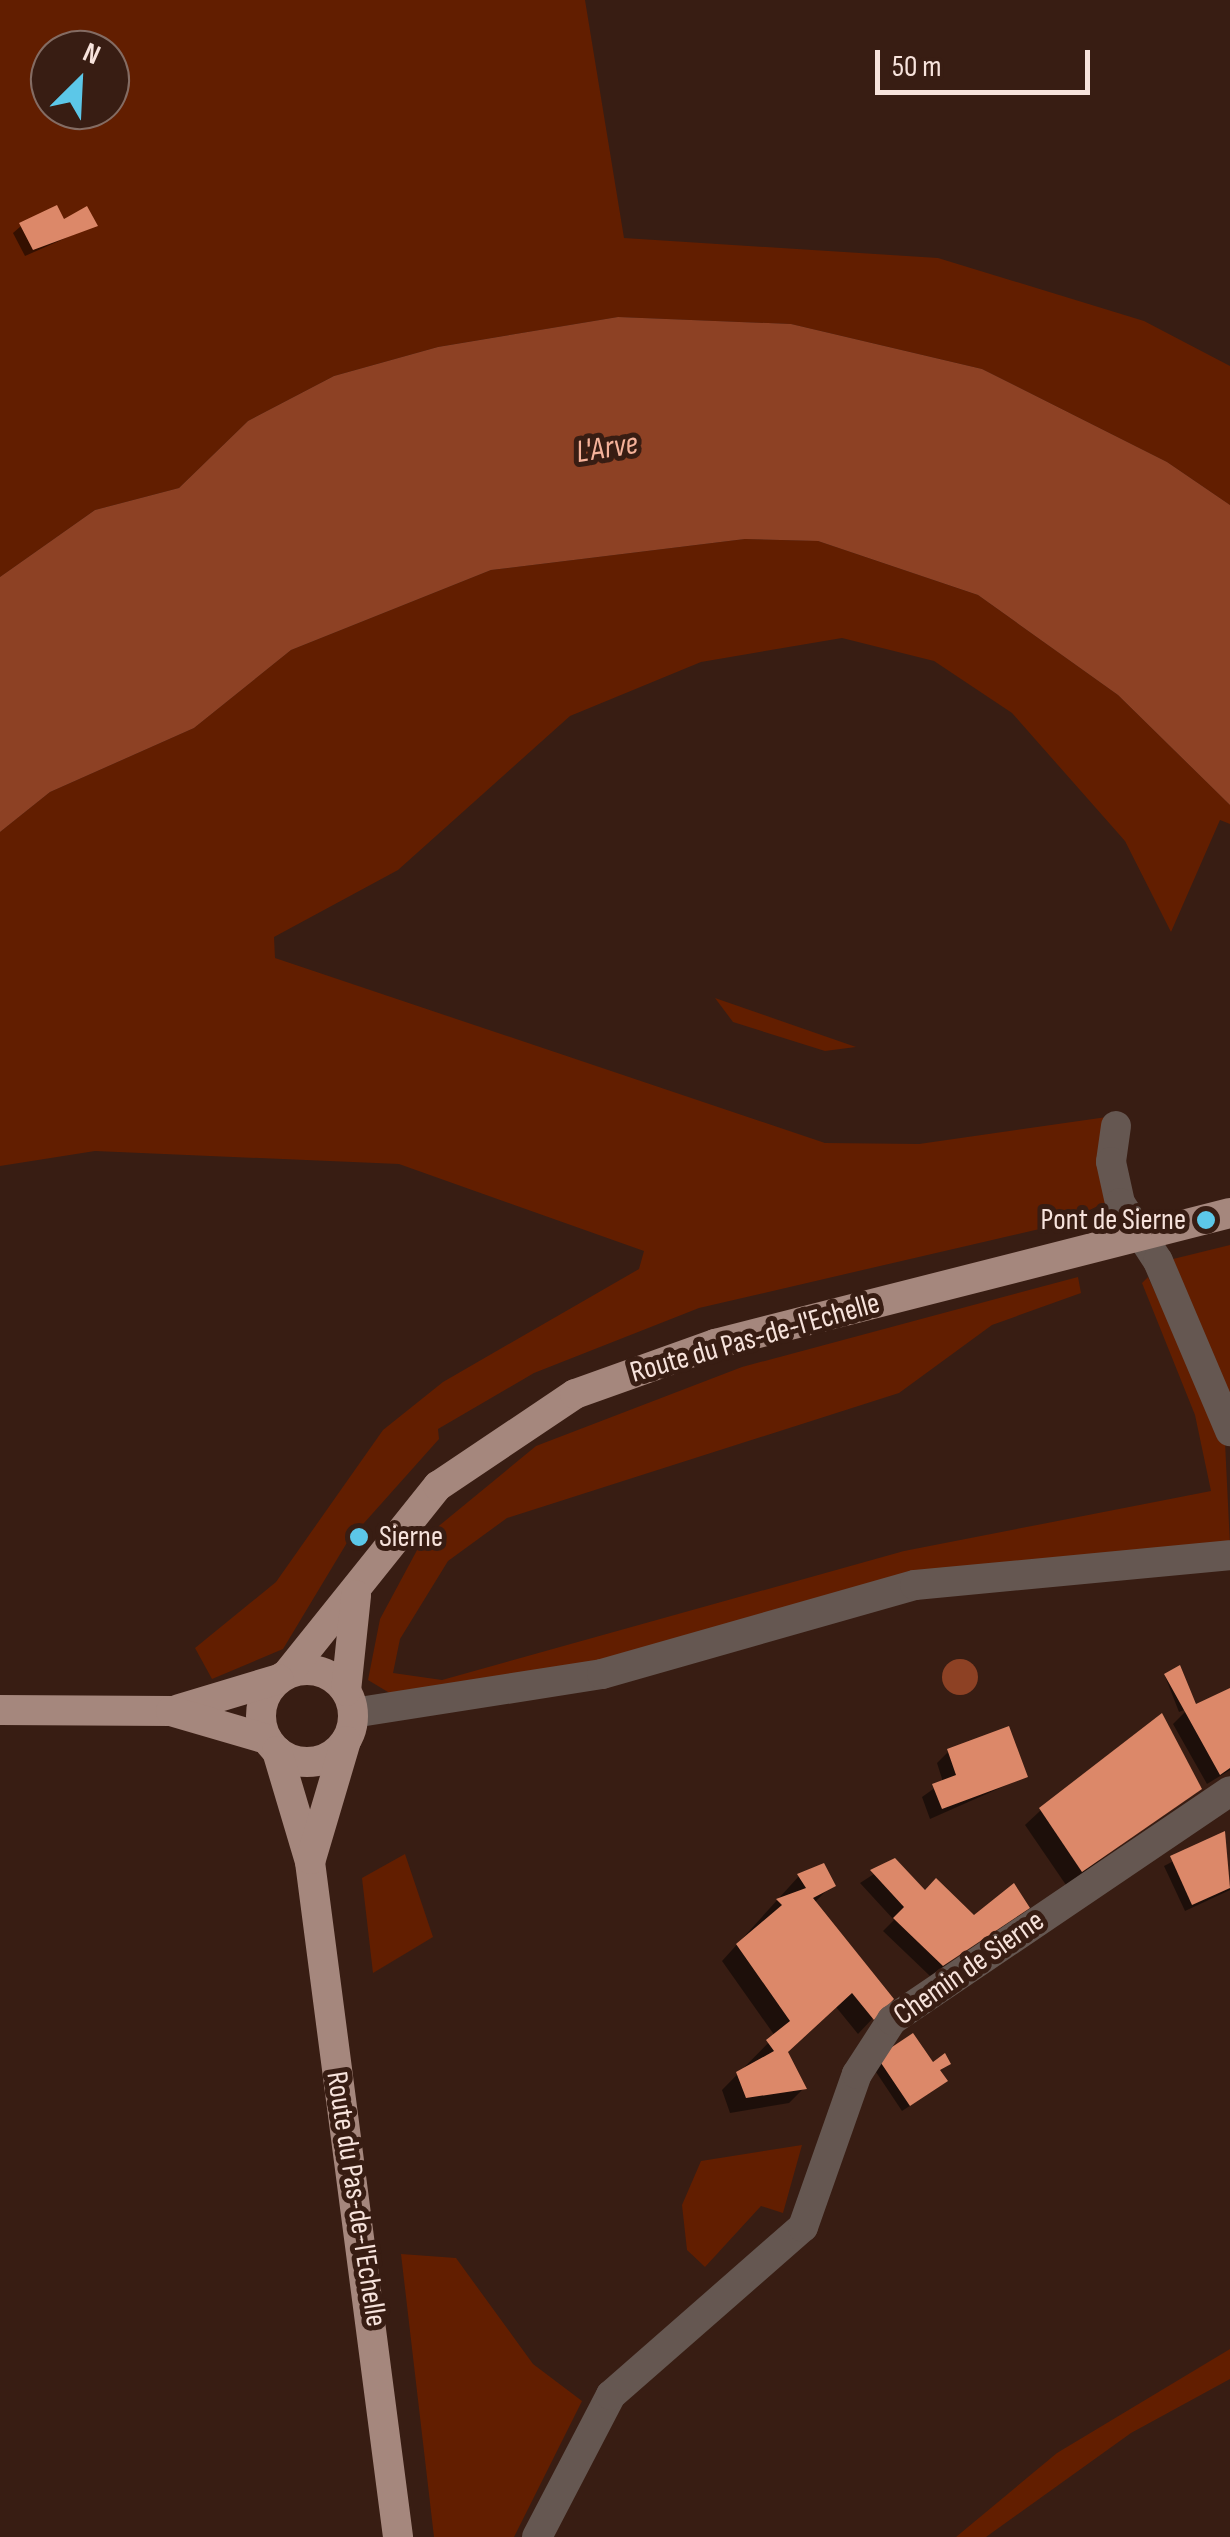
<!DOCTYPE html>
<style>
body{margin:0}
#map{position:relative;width:1230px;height:2537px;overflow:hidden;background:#381d13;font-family:"Sofia Sans Condensed",sans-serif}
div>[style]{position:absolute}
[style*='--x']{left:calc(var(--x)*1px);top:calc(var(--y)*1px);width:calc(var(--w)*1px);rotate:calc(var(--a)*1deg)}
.green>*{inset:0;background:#621e00}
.water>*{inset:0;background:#8d4124}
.round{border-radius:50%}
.shadow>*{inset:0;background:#0007}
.building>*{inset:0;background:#dc8869}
.minor>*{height:30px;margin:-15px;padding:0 15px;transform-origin:15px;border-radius:15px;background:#655751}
.major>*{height:30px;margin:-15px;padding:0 15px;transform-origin:15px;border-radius:15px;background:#a5877d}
.major>.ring{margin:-15px;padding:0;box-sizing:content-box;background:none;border:30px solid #a5877d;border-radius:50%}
.dots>*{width:28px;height:28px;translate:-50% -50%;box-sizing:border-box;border:5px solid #381d13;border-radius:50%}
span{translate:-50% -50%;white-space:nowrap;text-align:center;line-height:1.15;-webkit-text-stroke:10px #381d13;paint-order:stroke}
.poi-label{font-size:30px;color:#f7e3dc}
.right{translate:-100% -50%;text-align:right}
.left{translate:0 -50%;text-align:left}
.street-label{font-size:30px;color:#f7e3dc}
.water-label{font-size:32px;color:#f5b29a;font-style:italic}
.north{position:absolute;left:30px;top:30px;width:100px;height:100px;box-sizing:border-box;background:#381d13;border:2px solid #846c63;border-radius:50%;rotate:24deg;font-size:28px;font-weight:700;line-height:40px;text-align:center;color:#f7e3dc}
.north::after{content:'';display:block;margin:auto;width:35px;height:45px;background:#5cc7e8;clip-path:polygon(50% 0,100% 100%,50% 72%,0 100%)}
.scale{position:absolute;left:875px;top:50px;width:215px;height:45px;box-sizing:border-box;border:5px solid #f7e3dc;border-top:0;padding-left:12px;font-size:30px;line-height:35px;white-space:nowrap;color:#f7e3dc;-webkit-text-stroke:8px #381d13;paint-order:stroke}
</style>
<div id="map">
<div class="green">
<i style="clip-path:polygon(evenodd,0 0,585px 0,624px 238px,938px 258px,1144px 321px,1230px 366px,1230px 505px,1167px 462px,982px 369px,791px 324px,618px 317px,438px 347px,334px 376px,248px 421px,179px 488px,95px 510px,0 577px,0 0,50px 50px,110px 50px,110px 110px,50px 110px,50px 50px)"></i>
<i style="clip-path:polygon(745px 539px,818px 541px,978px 595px,1118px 695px,1230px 805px,1230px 824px,1220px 820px,1171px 932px,1125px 841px,1012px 713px,934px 661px,842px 638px,701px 662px,570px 716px,398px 870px,274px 937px,275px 958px,825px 1143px,919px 1144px,1107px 1117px,1108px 1201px,1061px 1224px,699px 1308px,534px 1373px,438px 1429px,439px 1439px,348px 1541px,283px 1649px,212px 1679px,195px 1648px,276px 1582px,383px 1430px,443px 1382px,639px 1269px,644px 1251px,399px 1164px,95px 1151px,0 1166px,0 832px,50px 792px,194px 728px,291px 650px,491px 570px)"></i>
<i style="clip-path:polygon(715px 998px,856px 1047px,825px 1051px,733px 1022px)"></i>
<i style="clip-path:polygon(1230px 1245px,1230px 1400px,1173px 1259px)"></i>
<i style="clip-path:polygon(1078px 1277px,1081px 1293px,992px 1325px,899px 1393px,507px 1518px,448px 1561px,400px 1639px,393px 1673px,442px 1680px,904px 1551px,1211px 1491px,1195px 1415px,1142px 1283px,1148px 1277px,1225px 1442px,1230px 1545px,920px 1570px,557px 1674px,393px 1695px,368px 1680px,380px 1619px,423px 1539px,536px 1446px,742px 1367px)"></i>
<i style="clip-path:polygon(405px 1854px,433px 1937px,373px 1973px,362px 1878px)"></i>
<i style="clip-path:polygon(802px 2145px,783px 2213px,761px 2206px,705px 2267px,687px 2250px,682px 2205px,701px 2161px)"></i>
<i style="clip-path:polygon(401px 2254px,456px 2258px,533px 2364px,582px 2401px,514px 2537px,434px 2537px)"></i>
<i style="clip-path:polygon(1230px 2349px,1230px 2379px,1131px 2433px,986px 2537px,956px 2537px,1057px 2453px)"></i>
</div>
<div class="water">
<i style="clip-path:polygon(618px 317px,791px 324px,982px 369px,1167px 462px,1230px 505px,1230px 805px,1118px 695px,978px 595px,818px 541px,745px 539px,491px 570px,291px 650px,194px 728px,50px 792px,0 832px,0 577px,95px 510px,179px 488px,248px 421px,334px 376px,438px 347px)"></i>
<i class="round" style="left:942px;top:1659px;width:36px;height:36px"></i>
</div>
<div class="shadow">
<i style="clip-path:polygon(63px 222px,95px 225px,25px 256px,13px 233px,21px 226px)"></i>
<i style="clip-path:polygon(1165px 1676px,1195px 1707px,1230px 1691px,1230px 1770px,1207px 1784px,1173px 1724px,1189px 1708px,1179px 1712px)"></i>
<i style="clip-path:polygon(948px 1752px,1025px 1777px,930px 1819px,922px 1797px,943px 1782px,937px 1763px)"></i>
<i style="clip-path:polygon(1199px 1788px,1066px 1885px,1025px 1825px,1041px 1810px)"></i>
<i style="clip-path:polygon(1224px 1835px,1230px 1890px,1185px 1911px,1164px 1866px)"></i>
<i style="clip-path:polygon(894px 1861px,925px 1893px,974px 1918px,1026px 1907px,930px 1976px,883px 1931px,894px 1920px,860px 1883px)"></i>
<i style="clip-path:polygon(799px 1876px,832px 1885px,814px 1903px,891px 1999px,858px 2034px,836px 2007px,786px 2052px,804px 2088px,789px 2103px,730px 2113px,722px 2090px,775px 2036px,722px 1961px)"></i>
<i style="clip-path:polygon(879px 2059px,937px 2088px,902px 2111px,872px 2066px)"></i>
</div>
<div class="building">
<i style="clip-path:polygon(57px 205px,64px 219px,87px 206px,98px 226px,33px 250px,19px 223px)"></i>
<i style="clip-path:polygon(1180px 1665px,1196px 1704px,1230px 1688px,1230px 1768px,1220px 1775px,1164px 1674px)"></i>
<i style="clip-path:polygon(1162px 1713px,1202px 1789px,1082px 1872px,1039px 1808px)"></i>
<i style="clip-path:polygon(1009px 1726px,1028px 1777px,942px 1809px,932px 1784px,956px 1775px,947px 1749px)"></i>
<i style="clip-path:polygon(1225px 1831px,1230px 1888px,1192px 1905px,1170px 1856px)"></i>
<i style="clip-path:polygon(895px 1858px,925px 1890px,936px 1878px,974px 1915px,1014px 1883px,1030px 1908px,943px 1966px,893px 1918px,904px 1907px,870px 1870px)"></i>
<i style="clip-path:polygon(824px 1863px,836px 1886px,813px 1898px,894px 1999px,874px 2020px,852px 1993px,788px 2052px,807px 2089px,746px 2098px,736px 2072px,774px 2051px,766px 2040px,790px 2021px,736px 1944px,782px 1905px,776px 1899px,806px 1888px,797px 1874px)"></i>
<i style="clip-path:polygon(913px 2033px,933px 2062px,945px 2053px,951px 2064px,940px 2070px,948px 2081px,910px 2106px,877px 2057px)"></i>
</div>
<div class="minor">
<i style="--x:1116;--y:1126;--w:36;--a:98"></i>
<i style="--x:1111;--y:1162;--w:42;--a:77.6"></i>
<i style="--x:1120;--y:1203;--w:69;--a:56.8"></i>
<i style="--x:1158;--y:1261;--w:185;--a:67"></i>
<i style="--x:353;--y:1713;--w:252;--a:-8.9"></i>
<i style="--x:602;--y:1674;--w:325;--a:-15.9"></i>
<i style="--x:915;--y:1585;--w:316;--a:-5.4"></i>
<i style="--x:537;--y:2537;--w:160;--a:-62.5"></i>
<i style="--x:611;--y:2395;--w:255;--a:-41.2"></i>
<i style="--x:803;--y:2227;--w:162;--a:-70.6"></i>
<i style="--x:857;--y:2074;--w:64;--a:-57.1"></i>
<i style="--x:892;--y:2020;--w:408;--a:-34.1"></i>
</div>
<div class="major">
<i class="ring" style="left:261px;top:1670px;width:62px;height:62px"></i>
<i style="--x:288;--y:1673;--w:240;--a:-51.3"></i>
<i style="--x:438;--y:1486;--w:165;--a:-33.9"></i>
<i style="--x:575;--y:1394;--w:149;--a:-19.7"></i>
<i style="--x:715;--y:1344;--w:531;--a:-14.27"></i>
<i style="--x:346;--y:1691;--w:96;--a:-84"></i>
<i style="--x:179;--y:1709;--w:104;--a:-16.7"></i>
<i style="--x:0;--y:1710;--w:171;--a:0.3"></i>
<i style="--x:171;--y:1711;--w:100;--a:16.3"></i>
<i style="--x:277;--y:1751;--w:116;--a:73.4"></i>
<i style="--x:310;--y:1862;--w:681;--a:82.57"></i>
<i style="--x:311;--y:1859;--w:123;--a:-73.5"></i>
</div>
<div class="dots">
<i style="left:1206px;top:1220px;background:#5cc7e8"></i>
<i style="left:359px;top:1537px;background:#5cc7e8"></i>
</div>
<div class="poi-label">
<span class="right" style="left:1186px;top:1220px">Pont de Sierne</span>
<span class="left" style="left:379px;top:1537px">Sierne</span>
</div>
<div class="street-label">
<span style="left:755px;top:1338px;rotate:-16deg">Route du Pas-de-l'Echelle</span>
<span style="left:969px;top:1968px;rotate:-35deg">Chemin de Sierne</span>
<span style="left:356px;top:2199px;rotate:81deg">Route du Pas-de-l'Echelle</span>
</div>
<div class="water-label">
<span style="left:607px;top:449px;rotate:-9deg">L'Arve</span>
</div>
<div class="north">N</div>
<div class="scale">50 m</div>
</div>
